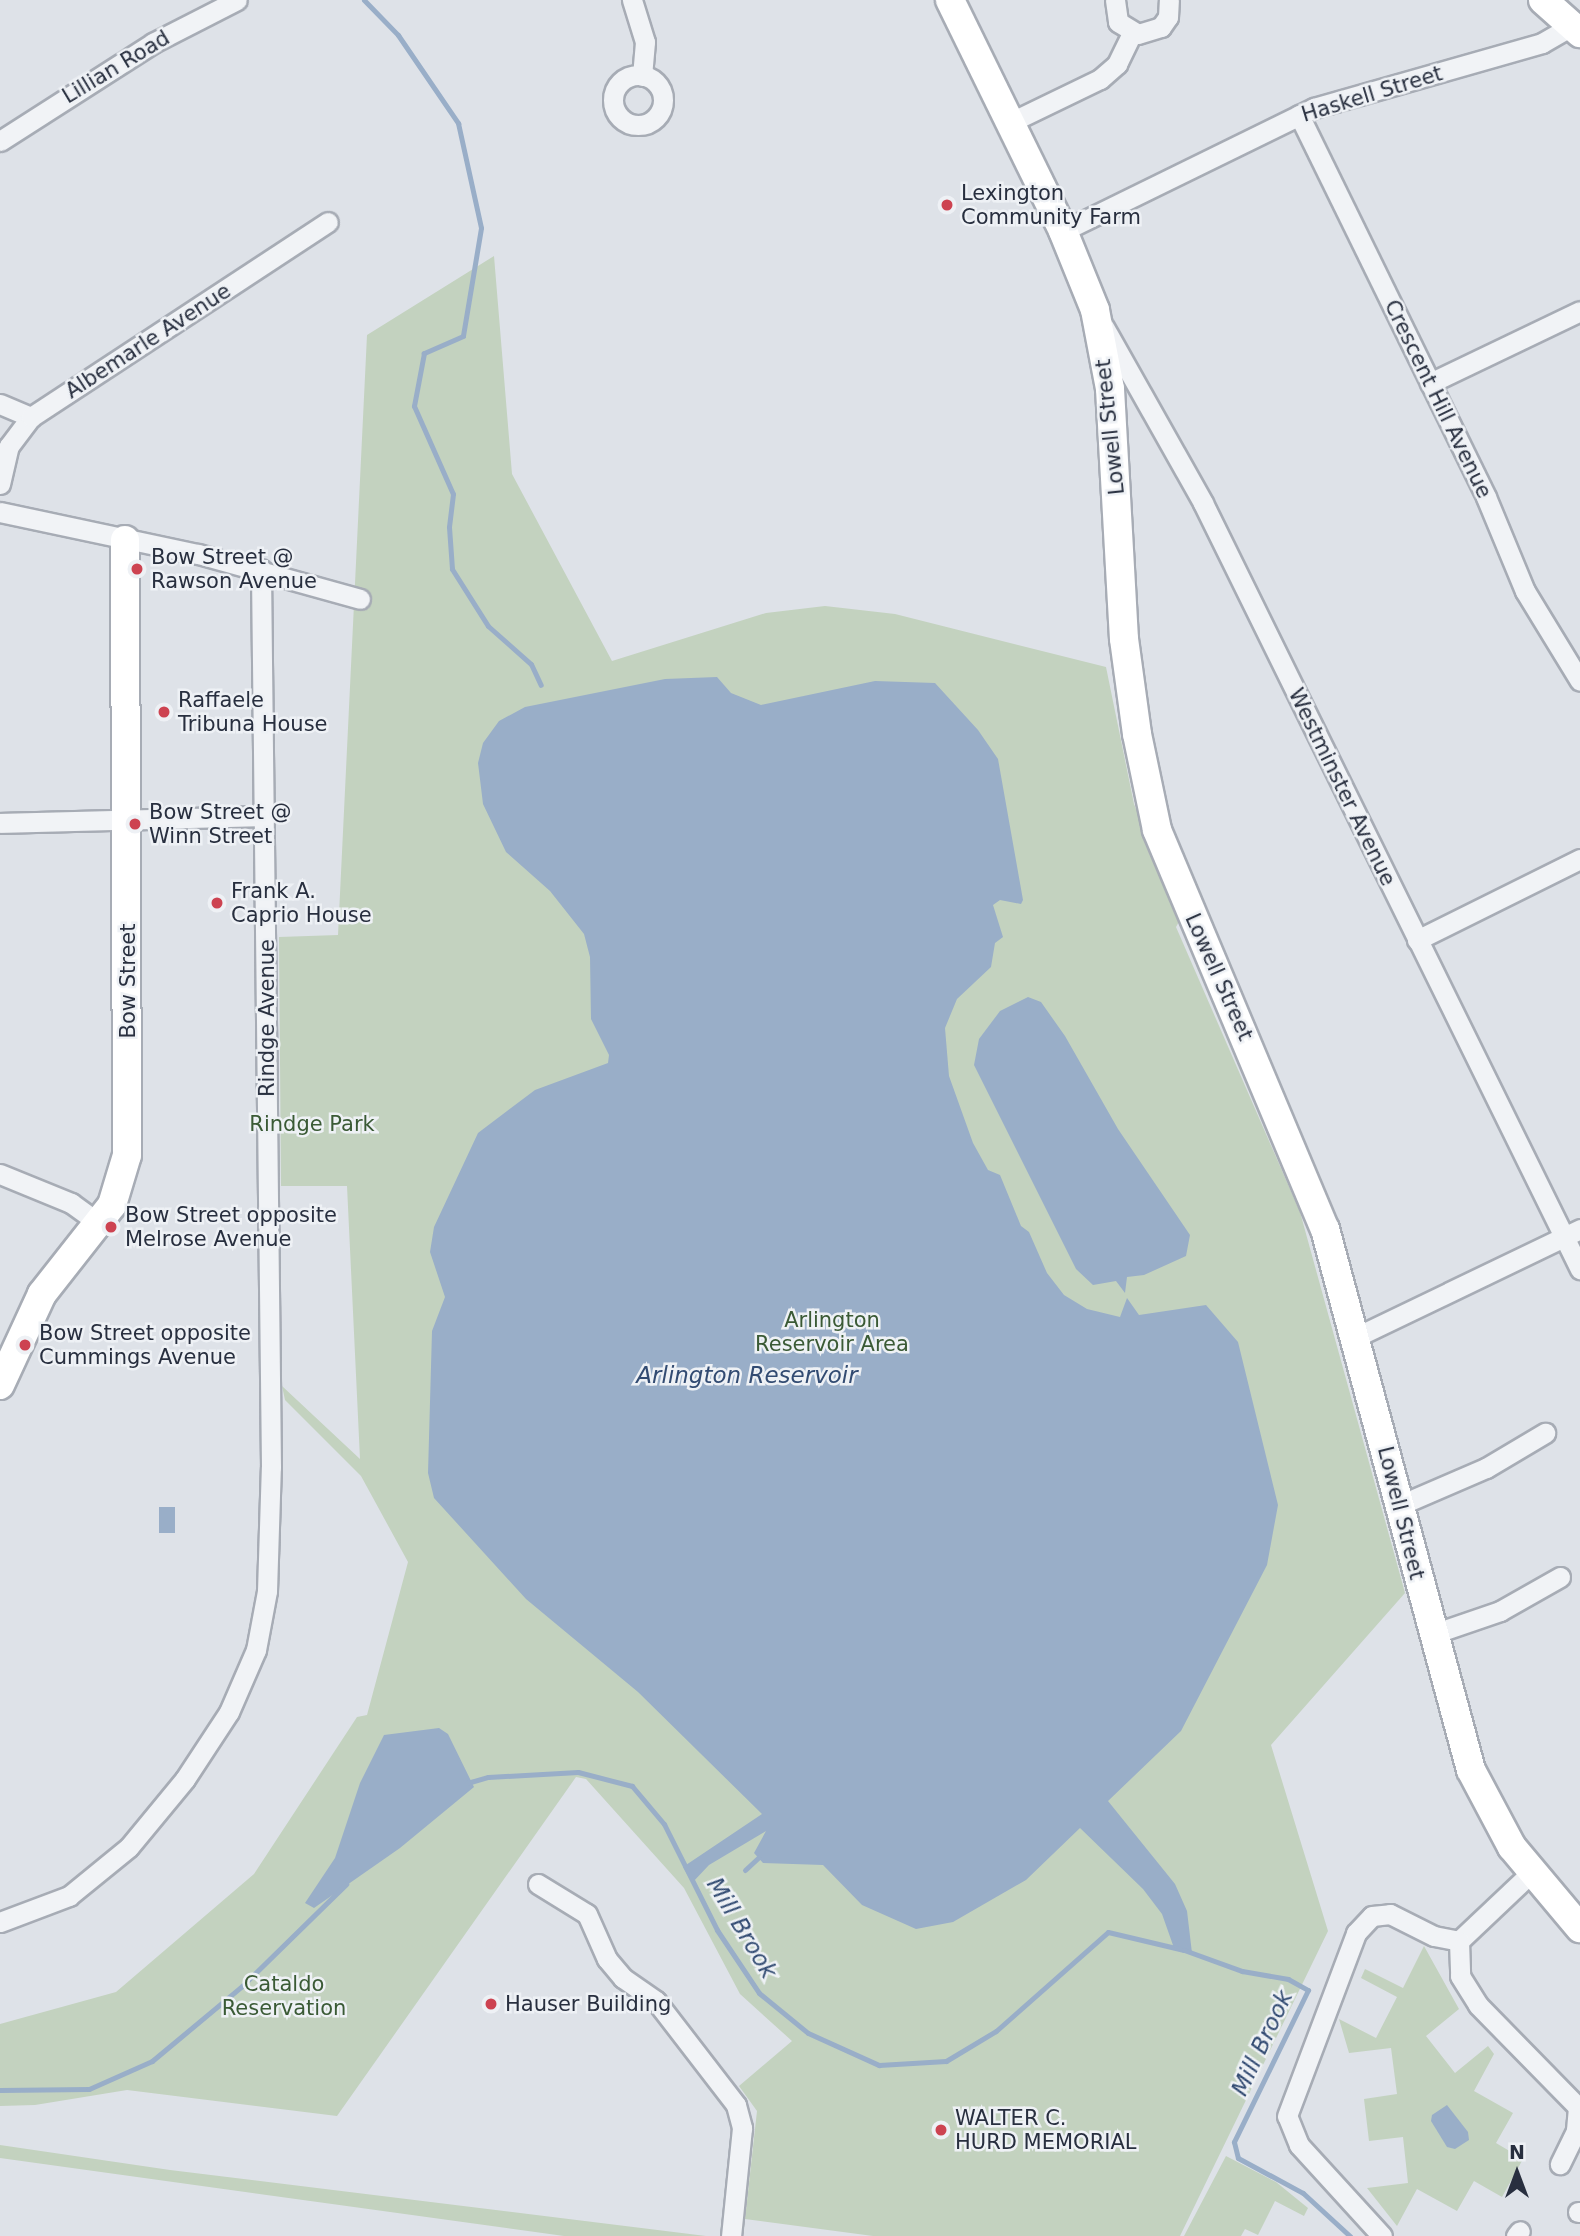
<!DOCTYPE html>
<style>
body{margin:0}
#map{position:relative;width:1580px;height:2236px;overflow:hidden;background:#dee2e8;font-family:"DejaVu Sans",sans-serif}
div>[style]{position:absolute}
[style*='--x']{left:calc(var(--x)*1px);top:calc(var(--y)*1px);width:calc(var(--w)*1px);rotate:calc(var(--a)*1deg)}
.green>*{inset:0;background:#c3d2bf}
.water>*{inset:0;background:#99aec8;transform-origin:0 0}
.stream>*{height:5px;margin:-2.5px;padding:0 2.5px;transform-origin:2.5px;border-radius:2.5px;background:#99aec8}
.roads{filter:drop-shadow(2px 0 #a7acb5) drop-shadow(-2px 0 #a7acb5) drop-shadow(0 2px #a7acb5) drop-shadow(0 -2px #a7acb5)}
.street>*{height:19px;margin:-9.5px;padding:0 9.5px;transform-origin:9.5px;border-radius:9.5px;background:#f1f3f6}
.street>.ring{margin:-9.5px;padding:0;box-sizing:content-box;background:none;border:19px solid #f1f3f6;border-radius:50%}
.secondary>*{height:28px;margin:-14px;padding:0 14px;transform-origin:14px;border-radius:14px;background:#fff}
.dots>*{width:19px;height:19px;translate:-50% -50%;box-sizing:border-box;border:4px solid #eef1f5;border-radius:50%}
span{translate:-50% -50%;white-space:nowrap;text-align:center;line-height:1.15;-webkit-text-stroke:5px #eef1f5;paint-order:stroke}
.street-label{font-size:21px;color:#282f3f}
.poi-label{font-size:21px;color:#282f3f}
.left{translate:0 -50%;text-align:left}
.park-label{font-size:21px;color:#3a5a35}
.water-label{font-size:23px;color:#324b72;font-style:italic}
.north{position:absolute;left:1482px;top:2138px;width:70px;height:70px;-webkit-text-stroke:5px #eef1f5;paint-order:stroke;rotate:0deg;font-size:19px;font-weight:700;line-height:28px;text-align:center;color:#282f3f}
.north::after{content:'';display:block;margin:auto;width:24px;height:32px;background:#282f3f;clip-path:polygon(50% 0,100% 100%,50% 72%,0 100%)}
</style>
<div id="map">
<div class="green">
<i style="clip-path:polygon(494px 256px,512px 474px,612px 661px,766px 613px,825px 606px,895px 614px,1106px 667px,1134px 804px,1180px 920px,1176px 927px,1300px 1212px,1405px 1593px,1271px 1745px,1328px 1931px,1180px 2236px,873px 2236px,745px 2219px,757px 2111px,739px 2086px,792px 2041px,740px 1994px,684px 1888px,586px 1779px,576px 1777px,337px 2116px,127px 2090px,35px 2105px,0 2106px,0 2024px,116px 1992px,254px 1874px,357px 1717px,367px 1715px,408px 1562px,361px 1476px,285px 1400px,282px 1386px,360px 1459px,347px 1186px,281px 1186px,279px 937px,338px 935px,367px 335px)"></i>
<i style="clip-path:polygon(1424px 1946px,1459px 2009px,1426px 2036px,1455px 2073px,1488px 2046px,1494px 2054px,1474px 2091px,1513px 2113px,1496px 2143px,1523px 2159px,1502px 2197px,1474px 2181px,1457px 2211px,1417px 2189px,1397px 2226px,1367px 2188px,1408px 2183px,1403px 2137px,1369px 2141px,1364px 2099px,1397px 2094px,1391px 2048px,1349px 2053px,1339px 2019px,1376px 2038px,1397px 1997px,1361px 1978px,1365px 1969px,1403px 1988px)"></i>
<i style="clip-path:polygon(0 2145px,170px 2170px,706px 2236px,564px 2236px,0 2158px)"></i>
<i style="clip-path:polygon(1226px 2156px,1276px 2182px,1308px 2208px,1304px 2216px,1275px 2201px,1258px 2235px,1245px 2229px,1241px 2236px,1184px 2236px)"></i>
</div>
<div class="water">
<i style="clip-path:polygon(717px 677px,731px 693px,761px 705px,875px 681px,935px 683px,978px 730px,998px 759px,1023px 900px,1021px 904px,1000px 900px,993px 905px,1003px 937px,995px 943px,991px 967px,957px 999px,945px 1028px,949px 1076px,973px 1143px,988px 1170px,1000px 1175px,1021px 1226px,1029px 1232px,1047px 1273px,1064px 1295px,1087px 1309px,1120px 1317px,1127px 1298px,1139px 1315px,1206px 1305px,1238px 1342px,1278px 1505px,1267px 1565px,1181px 1731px,1108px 1801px,1175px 1884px,1187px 1911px,1192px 1953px,1174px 1948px,1162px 1914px,1143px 1889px,1080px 1828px,1026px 1880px,953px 1922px,916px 1929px,862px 1905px,823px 1865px,763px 1863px,754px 1853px,766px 1831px,709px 1865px,692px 1883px,683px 1867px,762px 1814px,638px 1692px,526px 1599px,434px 1498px,428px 1473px,432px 1331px,445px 1297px,430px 1252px,434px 1227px,478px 1133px,535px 1090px,608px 1063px,609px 1055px,591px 1019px,590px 957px,584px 934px,550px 891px,506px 852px,483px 804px,478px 763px,483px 743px,499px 721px,525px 707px,665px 679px)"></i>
<i style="clip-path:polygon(1028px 997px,1041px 1002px,1065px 1036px,1118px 1129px,1190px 1235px,1186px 1256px,1144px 1275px,1127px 1277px,1125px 1293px,1116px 1281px,1093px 1285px,1076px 1269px,974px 1065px,979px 1039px,1000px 1011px)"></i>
<i style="left:159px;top:1507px;width:16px;height:26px"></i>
<i style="clip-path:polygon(439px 1728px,448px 1734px,474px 1787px,400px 1848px,314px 1908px,305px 1903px,335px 1858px,360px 1783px,384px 1735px)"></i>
<i style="clip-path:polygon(1447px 2105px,1468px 2132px,1469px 2140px,1455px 2149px,1447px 2147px,1431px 2121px,1432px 2115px)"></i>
</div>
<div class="stream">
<i style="--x:364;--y:0;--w:49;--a:45.8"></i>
<i style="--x:398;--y:35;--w:107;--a:55.7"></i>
<i style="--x:458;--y:123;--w:107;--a:77.6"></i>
<i style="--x:481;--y:228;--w:109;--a:99.5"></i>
<i style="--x:463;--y:336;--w:43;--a:156.4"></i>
<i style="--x:424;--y:353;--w:54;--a:100.7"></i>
<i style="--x:414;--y:406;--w:96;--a:66.1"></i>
<i style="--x:453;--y:494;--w:33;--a:97"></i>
<i style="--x:449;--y:527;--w:42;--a:85.9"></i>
<i style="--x:452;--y:569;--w:67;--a:57.7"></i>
<i style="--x:488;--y:626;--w:57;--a:41.5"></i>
<i style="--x:531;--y:664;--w:23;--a:65"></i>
<i style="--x:467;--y:1783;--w:22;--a:-16"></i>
<i style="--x:488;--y:1777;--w:90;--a:-3.2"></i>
<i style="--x:578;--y:1772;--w:56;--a:14.5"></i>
<i style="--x:632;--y:1786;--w:50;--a:49.9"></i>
<i style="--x:664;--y:1824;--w:119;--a:63.4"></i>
<i style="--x:717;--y:1930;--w:76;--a:56.3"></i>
<i style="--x:759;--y:1993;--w:63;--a:39.2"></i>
<i style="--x:808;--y:2033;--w:78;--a:24.3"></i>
<i style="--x:879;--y:2065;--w:67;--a:-3.4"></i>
<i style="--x:946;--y:2061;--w:58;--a:-31"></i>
<i style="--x:996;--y:2031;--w:149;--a:-41.5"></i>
<i style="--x:1108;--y:1932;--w:78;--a:13.3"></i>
<i style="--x:1184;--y:1950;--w:62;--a:19.9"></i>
<i style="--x:1242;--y:1971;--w:47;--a:9.9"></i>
<i style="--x:1288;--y:1979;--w:23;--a:29"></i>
<i style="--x:1308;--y:1990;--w:169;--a:116"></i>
<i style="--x:1234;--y:2142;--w:16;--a:76"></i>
<i style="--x:1238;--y:2158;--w:74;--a:28.3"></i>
<i style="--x:1303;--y:2193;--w:64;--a:42.5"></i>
<i style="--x:745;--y:1870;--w:18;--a:-43"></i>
<i style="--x:0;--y:2090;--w:89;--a:-0.6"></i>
<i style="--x:89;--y:2089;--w:69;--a:-24"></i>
<i style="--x:152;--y:2061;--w:117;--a:-39.8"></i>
<i style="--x:242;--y:1986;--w:146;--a:-44.4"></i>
</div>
<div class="roads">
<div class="street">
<i style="--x:632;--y:0;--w:44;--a:72.8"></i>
<i style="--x:645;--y:42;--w:34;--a:95"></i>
<i style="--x:1115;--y:0;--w:22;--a:82"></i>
<i style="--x:1118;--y:22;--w:23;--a:31"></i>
<i style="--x:1138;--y:34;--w:24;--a:-17"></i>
<i style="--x:1161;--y:27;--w:12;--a:-55"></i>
<i style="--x:1168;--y:17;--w:17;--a:-87"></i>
<i class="ring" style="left:613px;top:75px;width:31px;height:31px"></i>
<i style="--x:1299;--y:115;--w:425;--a:63.9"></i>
<i style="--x:1486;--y:497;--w:102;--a:67.5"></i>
<i style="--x:1525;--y:591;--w:105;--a:58.6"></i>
<i style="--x:1009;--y:123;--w:101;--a:-25.8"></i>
<i style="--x:1100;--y:79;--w:23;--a:-41"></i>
<i style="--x:1117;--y:64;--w:34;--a:-64"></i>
<i style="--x:0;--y:141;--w:182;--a:-32.6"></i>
<i style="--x:153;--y:43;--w:94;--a:-27.1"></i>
<i style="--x:1063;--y:231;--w:280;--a:-26.1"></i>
<i style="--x:1314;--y:108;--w:237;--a:-15.9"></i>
<i style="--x:1542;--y:43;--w:34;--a:-30"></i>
<i style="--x:1104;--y:327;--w:202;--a:60.6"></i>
<i style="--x:1203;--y:503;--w:854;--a:63.8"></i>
<i style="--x:1430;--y:383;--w:166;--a:-25.6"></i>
<i style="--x:0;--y:404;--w:34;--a:23"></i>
<i style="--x:0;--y:484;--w:39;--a:-77"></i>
<i style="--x:9;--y:446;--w:36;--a:-53"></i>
<i style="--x:31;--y:417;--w:355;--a:-33.3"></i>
<i style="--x:0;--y:512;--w:202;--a:12"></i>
<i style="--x:198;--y:554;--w:168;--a:15.5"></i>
<i style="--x:0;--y:823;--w:266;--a:-1.5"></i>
<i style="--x:1417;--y:940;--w:182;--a:-26.4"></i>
<i style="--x:0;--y:1174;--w:77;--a:22.2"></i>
<i style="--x:71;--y:1203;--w:36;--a:36"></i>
<i style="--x:1356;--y:1337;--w:249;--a:-25.7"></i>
<i style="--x:1400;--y:1505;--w:94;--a:-23.3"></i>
<i style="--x:1486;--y:1468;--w:69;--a:-30.7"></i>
<i style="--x:1433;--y:1634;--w:71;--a:-18.9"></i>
<i style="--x:1500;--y:1611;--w:69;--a:-29.5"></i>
<i style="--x:538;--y:1884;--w:57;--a:31.5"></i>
<i style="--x:587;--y:1914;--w:49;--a:66"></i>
<i style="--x:607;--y:1959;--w:25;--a:50"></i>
<i style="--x:623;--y:1978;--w:40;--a:34.9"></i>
<i style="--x:656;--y:2001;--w:131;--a:52.4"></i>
<i style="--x:736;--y:2105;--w:24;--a:75"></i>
<i style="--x:742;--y:2128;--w:109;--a:95.8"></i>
<i style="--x:0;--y:1922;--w:74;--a:-20.6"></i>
<i style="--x:69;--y:1896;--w:77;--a:-39.2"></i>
<i style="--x:129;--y:1847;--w:88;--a:-50.5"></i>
<i style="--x:185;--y:1779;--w:80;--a:-56.7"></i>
<i style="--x:229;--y:1712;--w:68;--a:-66.5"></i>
<i style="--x:256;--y:1650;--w:60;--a:-79.4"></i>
<i style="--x:267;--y:1591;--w:124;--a:-88.2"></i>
<i style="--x:271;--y:1467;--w:898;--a:-90.64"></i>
<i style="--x:1459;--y:1941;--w:99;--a:-43.4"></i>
<i style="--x:1578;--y:2212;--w:2;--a:0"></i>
<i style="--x:1382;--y:2236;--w:123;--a:-132.4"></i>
<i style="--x:1299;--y:2145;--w:31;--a:-112"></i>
<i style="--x:1287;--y:2116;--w:196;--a:-69.3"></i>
<i style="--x:1356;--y:1933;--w:23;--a:-47"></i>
<i style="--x:1372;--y:1916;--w:18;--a:-6"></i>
<i style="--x:1390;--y:1914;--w:49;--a:26.6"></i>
<i style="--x:1434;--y:1936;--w:25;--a:11"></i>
<i style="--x:1459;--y:1941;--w:35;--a:88"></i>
<i style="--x:1460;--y:1976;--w:34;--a:58"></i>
<i style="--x:1478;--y:2005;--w:143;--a:45.6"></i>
<i style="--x:1578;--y:2107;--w:24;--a:95"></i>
<i style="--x:1576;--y:2131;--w:37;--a:116"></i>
<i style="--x:1516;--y:2236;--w:6;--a:-51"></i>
</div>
<div class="secondary">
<i style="--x:950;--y:0;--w:257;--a:63.9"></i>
<i style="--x:1063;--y:231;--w:85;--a:67.9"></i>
<i style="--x:1095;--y:310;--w:80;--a:79.2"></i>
<i style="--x:1110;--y:389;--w:250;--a:86.8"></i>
<i style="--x:1124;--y:639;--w:96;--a:82.2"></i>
<i style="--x:1137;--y:734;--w:98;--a:78.2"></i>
<i style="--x:1157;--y:830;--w:433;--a:67.2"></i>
<i style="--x:1325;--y:1229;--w:560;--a:74.9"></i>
<i style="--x:1471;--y:1770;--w:87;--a:62"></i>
<i style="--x:1512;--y:1847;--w:106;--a:50"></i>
<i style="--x:1543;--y:0;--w:50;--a:41.7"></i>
<i style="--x:0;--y:1385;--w:100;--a:-65.2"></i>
<i style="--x:42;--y:1294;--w:113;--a:-51.8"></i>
<i style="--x:112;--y:1205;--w:52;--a:-73.3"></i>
<i style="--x:127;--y:1155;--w:615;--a:-90.19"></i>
</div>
</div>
<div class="dots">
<i style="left:947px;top:205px;background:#cd4351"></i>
<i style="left:137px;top:569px;background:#cd4351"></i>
<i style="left:164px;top:712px;background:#cd4351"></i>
<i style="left:135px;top:824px;background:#cd4351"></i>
<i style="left:217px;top:903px;background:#cd4351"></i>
<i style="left:111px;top:1227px;background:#cd4351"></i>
<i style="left:25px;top:1345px;background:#cd4351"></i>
<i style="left:491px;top:2004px;background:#cd4351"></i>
<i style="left:941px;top:2130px;background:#cd4351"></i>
</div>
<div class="street-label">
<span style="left:116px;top:67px;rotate:-31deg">Lillian Road</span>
<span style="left:1372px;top:94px;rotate:-17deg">Haskell Street</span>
<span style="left:148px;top:341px;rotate:-33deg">Albemarle Avenue</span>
<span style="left:1438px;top:399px;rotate:64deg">Crescent Hill Avenue</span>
<span style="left:1110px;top:427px;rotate:-96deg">Lowell Street</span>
<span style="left:1342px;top:787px;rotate:64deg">Westminster Avenue</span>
<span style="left:1219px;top:977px;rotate:66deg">Lowell Street</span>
<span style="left:128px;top:981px;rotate:-90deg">Bow Street</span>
<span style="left:267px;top:1018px;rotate:-90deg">Rindge Avenue</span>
<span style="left:1401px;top:1513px;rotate:76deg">Lowell Street</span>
</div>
<div class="poi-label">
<span class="left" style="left:961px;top:205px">Lexington<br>Community Farm</span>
<span class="left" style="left:151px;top:569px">Bow Street @<br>Rawson Avenue</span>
<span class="left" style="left:178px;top:712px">Raffaele<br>Tribuna House</span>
<span class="left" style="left:149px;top:824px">Bow Street @<br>Winn Street</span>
<span class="left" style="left:231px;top:903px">Frank A.<br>Caprio House</span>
<span class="left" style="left:125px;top:1227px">Bow Street opposite<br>Melrose Avenue</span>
<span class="left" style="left:39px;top:1345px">Bow Street opposite<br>Cummings Avenue</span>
<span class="left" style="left:505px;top:2004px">Hauser Building</span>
<span class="left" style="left:955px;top:2130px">WALTER C.<br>HURD MEMORIAL</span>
</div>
<div class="park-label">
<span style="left:312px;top:1124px">Rindge Park</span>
<span style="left:832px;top:1332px">Arlington<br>Reservoir Area</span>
<span style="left:284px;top:1996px">Cataldo<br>Reservation</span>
</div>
<div class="water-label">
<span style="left:747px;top:1375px">Arlington Reservoir</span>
<span style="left:742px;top:1928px;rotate:59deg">Mill Brook</span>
<span style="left:1262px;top:2043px;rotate:-65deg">Mill Brook</span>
</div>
<div class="north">N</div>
</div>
